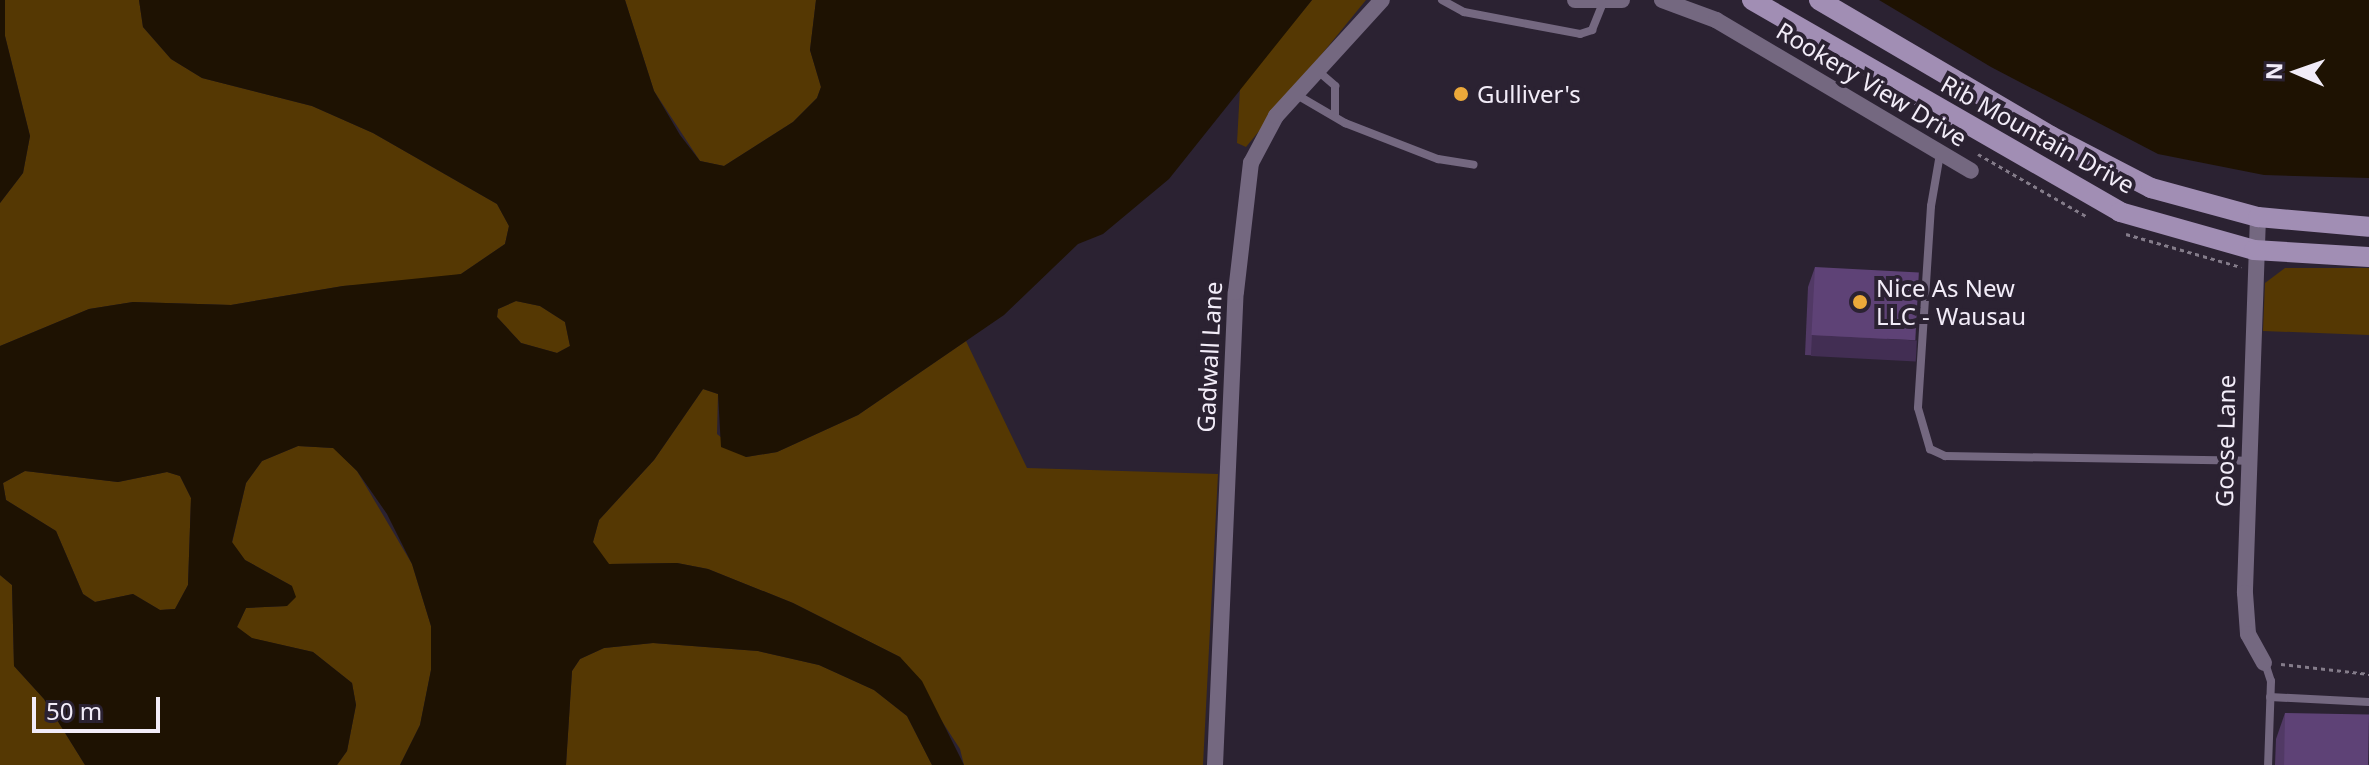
<!DOCTYPE html>
<style>
body{margin:0}
#map{position:relative;width:2369px;height:765px;overflow:hidden;background:#2b2232;font-family:"Noto Sans",sans-serif}
div>[style]{position:absolute}
[style*='--x']{left:calc(var(--x)*1px);top:calc(var(--y)*1px);width:calc(var(--w)*1px);rotate:calc(var(--a)*1deg)}
.green>*{inset:0;background:#553803}
.water>*{inset:0;background:#1e1202}
.path>*{height:3px;margin-top:-1.5px;transform-origin:0;background:repeating-linear-gradient(90deg,#847c8a 0 4px,transparent 0 8px)}
.service>*{height:8px;margin:-4px;padding:0 4px;transform-origin:4px;border-radius:4px;background:#746880}
.minor>*{height:16px;margin:-8px;padding:0 8px;transform-origin:8px;border-radius:8px;background:#746880}
.secondary>*{height:20px;margin:-10px;padding:0 10px;transform-origin:10px;border-radius:10px;background:#a18eb4}
.wall>*{inset:0;background:#513965}
.shaded-wall>*{inset:0;background:#422e53;transform-origin:0 0}
.building>*{inset:0;background:#5e4276;transform-origin:0 0}
.dots>*{width:22px;height:22px;translate:-50% -50%;box-sizing:border-box;border:4px solid #2b2232;border-radius:50%}
span{translate:-50% -50%;white-space:nowrap;text-align:center;line-height:1.15;-webkit-text-stroke:8px #2b2232;paint-order:stroke}
.street-label{font-size:24px;color:#f2ecf8}
.poi-label{font-size:24px;color:#f2ecf8}
.left{translate:0 -50%;text-align:left}
.north{position:absolute;left:2257px;top:32px;width:80px;height:80px;-webkit-text-stroke:6px #2b2232;paint-order:stroke;rotate:272deg;font-size:22px;font-weight:700;line-height:32px;text-align:center;color:#f2ecf8}
.north::after{content:'';display:block;margin:auto;width:28px;height:36px;background:#f2ecf8;clip-path:polygon(50% 0,100% 100%,50% 72%,0 100%)}
.scale{position:absolute;left:32px;top:697px;width:128px;height:36px;box-sizing:border-box;border:4px solid #f2ecf8;border-top:0;padding-left:10px;font-size:24px;line-height:28px;white-space:nowrap;color:#f2ecf8;-webkit-text-stroke:6px #2b2232;paint-order:stroke}
</style>
<div id="map">
<div class="green">
<i style="clip-path:polygon(5px 0,139px 0,143px 27px,171px 59px,202px 78px,312px 106px,373px 133px,497px 204px,509px 226px,505px 244px,461px 274px,430px 281px,343px 286px,231px 305px,133px 302px,89px 309px,0 346px,0 203px,23px 173px,30px 136px,5px 36px)"></i>
<i style="clip-path:polygon(625px 0,816px 0,810px 50px,821px 87px,817px 98px,793px 122px,724px 166px,700px 161px,654px 91px)"></i>
<i style="clip-path:polygon(1312px 0,1366px 0,1246px 147px,1237px 143px,1240px 88px)"></i>
<i style="clip-path:polygon(2285px 268px,2369px 268px,2369px 335px,2263px 331px,2265px 283px)"></i>
<i style="clip-path:polygon(516px 301px,540px 306px,565px 322px,570px 346px,557px 353px,521px 343px,497px 317px,498px 309px)"></i>
<i style="clip-path:polygon(966px 341px,1027px 468px,1218px 474px,1203px 765px,964px 765px,960px 749px,900px 657px,793px 603px,708px 569px,677px 563px,609px 564px,599px 556px,593px 542px,599px 520px,654px 460px,703px 389px,718px 394px,717px 434px,746px 457px,777px 452px,858px 415px)"></i>
<i style="clip-path:polygon(298px 446px,334px 448px,357px 471px,412px 564px,431px 626px,431px 670px,420px 725px,400px 765px,337px 765px,347px 751px,356px 705px,352px 683px,313px 652px,251px 638px,237px 627px,246px 608px,287px 606px,292px 586px,245px 560px,232px 543px,246px 483px,262px 461px)"></i>
<i style="clip-path:polygon(25px 471px,118px 482px,167px 472px,180px 476px,191px 498px,188px 585px,175px 609px,160px 610px,133px 594px,95px 602px,83px 594px,56px 531px,6px 500px,3px 483px)"></i>
<i style="clip-path:polygon(0 575px,12px 585px,14px 666px,44px 699px,85px 765px,0 765px)"></i>
<i style="clip-path:polygon(653px 643px,758px 651px,819px 665px,874px 690px,907px 716px,932px 765px,566px 765px,572px 671px,580px 659px,604px 648px)"></i>
</div>
<div class="water">
<i style="clip-path:polygon(0 0,5px 0,5px 36px,30px 136px,23px 173px,0 203px)"></i>
<i style="clip-path:polygon(evenodd,139px 0,625px 0,654px 91px,680px 135px,700px 161px,724px 166px,793px 122px,817px 98px,821px 87px,810px 50px,816px 0,1312px 0,1169px 179px,1103px 234px,1078px 244px,1004px 315px,858px 415px,777px 452px,746px 457px,721px 447px,718px 394px,703px 389px,654px 460px,599px 520px,593px 542px,609px 564px,677px 563px,708px 569px,793px 603px,900px 657px,922px 681px,964px 765px,932px 765px,907px 716px,874px 690px,819px 665px,758px 651px,653px 643px,604px 648px,580px 659px,572px 671px,566px 765px,400px 765px,420px 725px,431px 670px,431px 626px,412px 564px,387px 514px,357px 471px,333px 448px,298px 446px,262px 461px,246px 483px,232px 542px,245px 560px,292px 586px,296px 597px,287px 606px,246px 608px,237px 627px,252px 638px,313px 652px,352px 683px,356px 705px,347px 751px,337px 765px,85px 765px,44px 699px,14px 666px,12px 585px,0 575px,0 346px,89px 309px,133px 302px,231px 305px,343px 286px,461px 274px,505px 244px,509px 226px,497px 204px,373px 133px,312px 106px,202px 78px,171px 59px,143px 27px,139px 0,516px 301px,540px 306px,565px 322px,570px 346px,557px 353px,521px 343px,497px 317px,498px 309px,516px 301px,139px 0,25px 471px,118px 482px,167px 472px,180px 476px,191px 498px,188px 585px,175px 609px,160px 610px,133px 594px,95px 602px,83px 594px,56px 531px,6px 500px,3px 483px,25px 471px)"></i>
<i style="clip-path:polygon(1879px 0,2369px 0,2369px 178px,2264px 175px,2158px 154px,1991px 67px)"></i>
</div>
<div class="path">
<i style="--x:1978;--y:154;--w:125;--a:29.9"></i>
<i style="--x:2126;--y:234;--w:120;--a:16"></i>
<i style="--x:2281;--y:664;--w:89;--a:6.5"></i>
</div>
<div class="service">
<i style="--x:1442;--y:0;--w:25;--a:29"></i>
<i style="--x:1464;--y:12;--w:118;--a:10.7"></i>
<i style="--x:1580;--y:34;--w:13;--a:-18"></i>
<i style="--x:1592;--y:30;--w:32;--a:-68"></i>
<i style="--x:1318;--y:71;--w:23;--a:41"></i>
<i style="--x:1335;--y:86;--w:30;--a:90"></i>
<i style="--x:1297;--y:95;--w:56;--a:30.3"></i>
<i style="--x:1345;--y:123;--w:100;--a:21.2"></i>
<i style="--x:1438;--y:159;--w:36;--a:9"></i>
<i style="--x:1940;--y:154;--w:53;--a:99.8"></i>
<i style="--x:1931;--y:206;--w:202;--a:93.7"></i>
<i style="--x:1918;--y:408;--w:43;--a:73.7"></i>
<i style="--x:1930;--y:449;--w:17;--a:25"></i>
<i style="--x:1945;--y:456;--w:304;--a:0.9"></i>
<i style="--x:2265;--y:663;--w:19;--a:72"></i>
<i style="--x:2271;--y:681;--w:84;--a:92"></i>
<i style="--x:2270;--y:697;--w:99;--a:2.9"></i>
</div>
<div class="minor">
<i style="--x:1575;--y:0;--w:47;--a:0"></i>
<i style="--x:1662;--y:0;--w:58;--a:20.3"></i>
<i style="--x:1716;--y:20;--w:296;--a:30.6"></i>
<i style="--x:2258;--y:217;--w:376;--a:92"></i>
<i style="--x:2245;--y:593;--w:41;--a:85.8"></i>
<i style="--x:2248;--y:634;--w:33;--a:61"></i>
<i style="--x:1215;--y:765;--w:473;--a:-87.5"></i>
<i style="--x:1236;--y:292;--w:130;--a:-83.4"></i>
<i style="--x:1251;--y:163;--w:53;--a:-62"></i>
<i style="--x:1276;--y:116;--w:157;--a:-47.6"></i>
</div>
<div class="secondary">
<i style="--x:1752;--y:0;--w:425;--a:29.9"></i>
<i style="--x:2120;--y:212;--w:139;--a:15.8"></i>
<i style="--x:2254;--y:250;--w:115;--a:3.5"></i>
<i style="--x:1819;--y:0;--w:269;--a:30.4"></i>
<i style="--x:2051;--y:136;--w:113;--a:27.5"></i>
<i style="--x:2151;--y:188;--w:111;--a:15.2"></i>
<i style="--x:2258;--y:217;--w:111;--a:5.1"></i>
</div>
<div class="wall">
<i style="clip-path:polygon(1815px 267px,1909px 360px,1805px 355px,1808px 287px)"></i>
<i style="clip-path:polygon(2285px 713px,2369px 765px,2275px 765px,2276px 739px)"></i>
</div>
<div class="shaded-wall">
<i style="left:1812px;top:335px;width:105px;height:21px;rotate:3deg"></i>
</div>
<div class="building">
<i style="left:1815px;top:267px;width:104px;height:68px;rotate:3deg"></i>
<i style="left:2285px;top:713px;width:84px;height:52px;rotate:1deg"></i>
</div>
<div class="dots">
<i style="left:1461px;top:94px;background:#eca93a"></i>
<i style="left:1860px;top:302px;background:#eca93a"></i>
</div>
<div class="street-label">
<span style="left:1872px;top:84px;rotate:31deg">Rookery View Drive</span>
<span style="left:2038px;top:134px;rotate:29deg">Rib Mountain Drive</span>
<span style="left:1209px;top:357px;rotate:-87deg">Gadwall Lane</span>
<span style="left:2225px;top:441px;rotate:-89deg">Goose Lane</span>
</div>
<div class="poi-label">
<span class="left" style="left:1477px;top:94px">Gulliver's</span>
<span class="left" style="left:1876px;top:302px">Nice As New<br>LLC - Wausau</span>
</div>
<div class="north">N</div>
<div class="scale">50 m</div>
</div>
